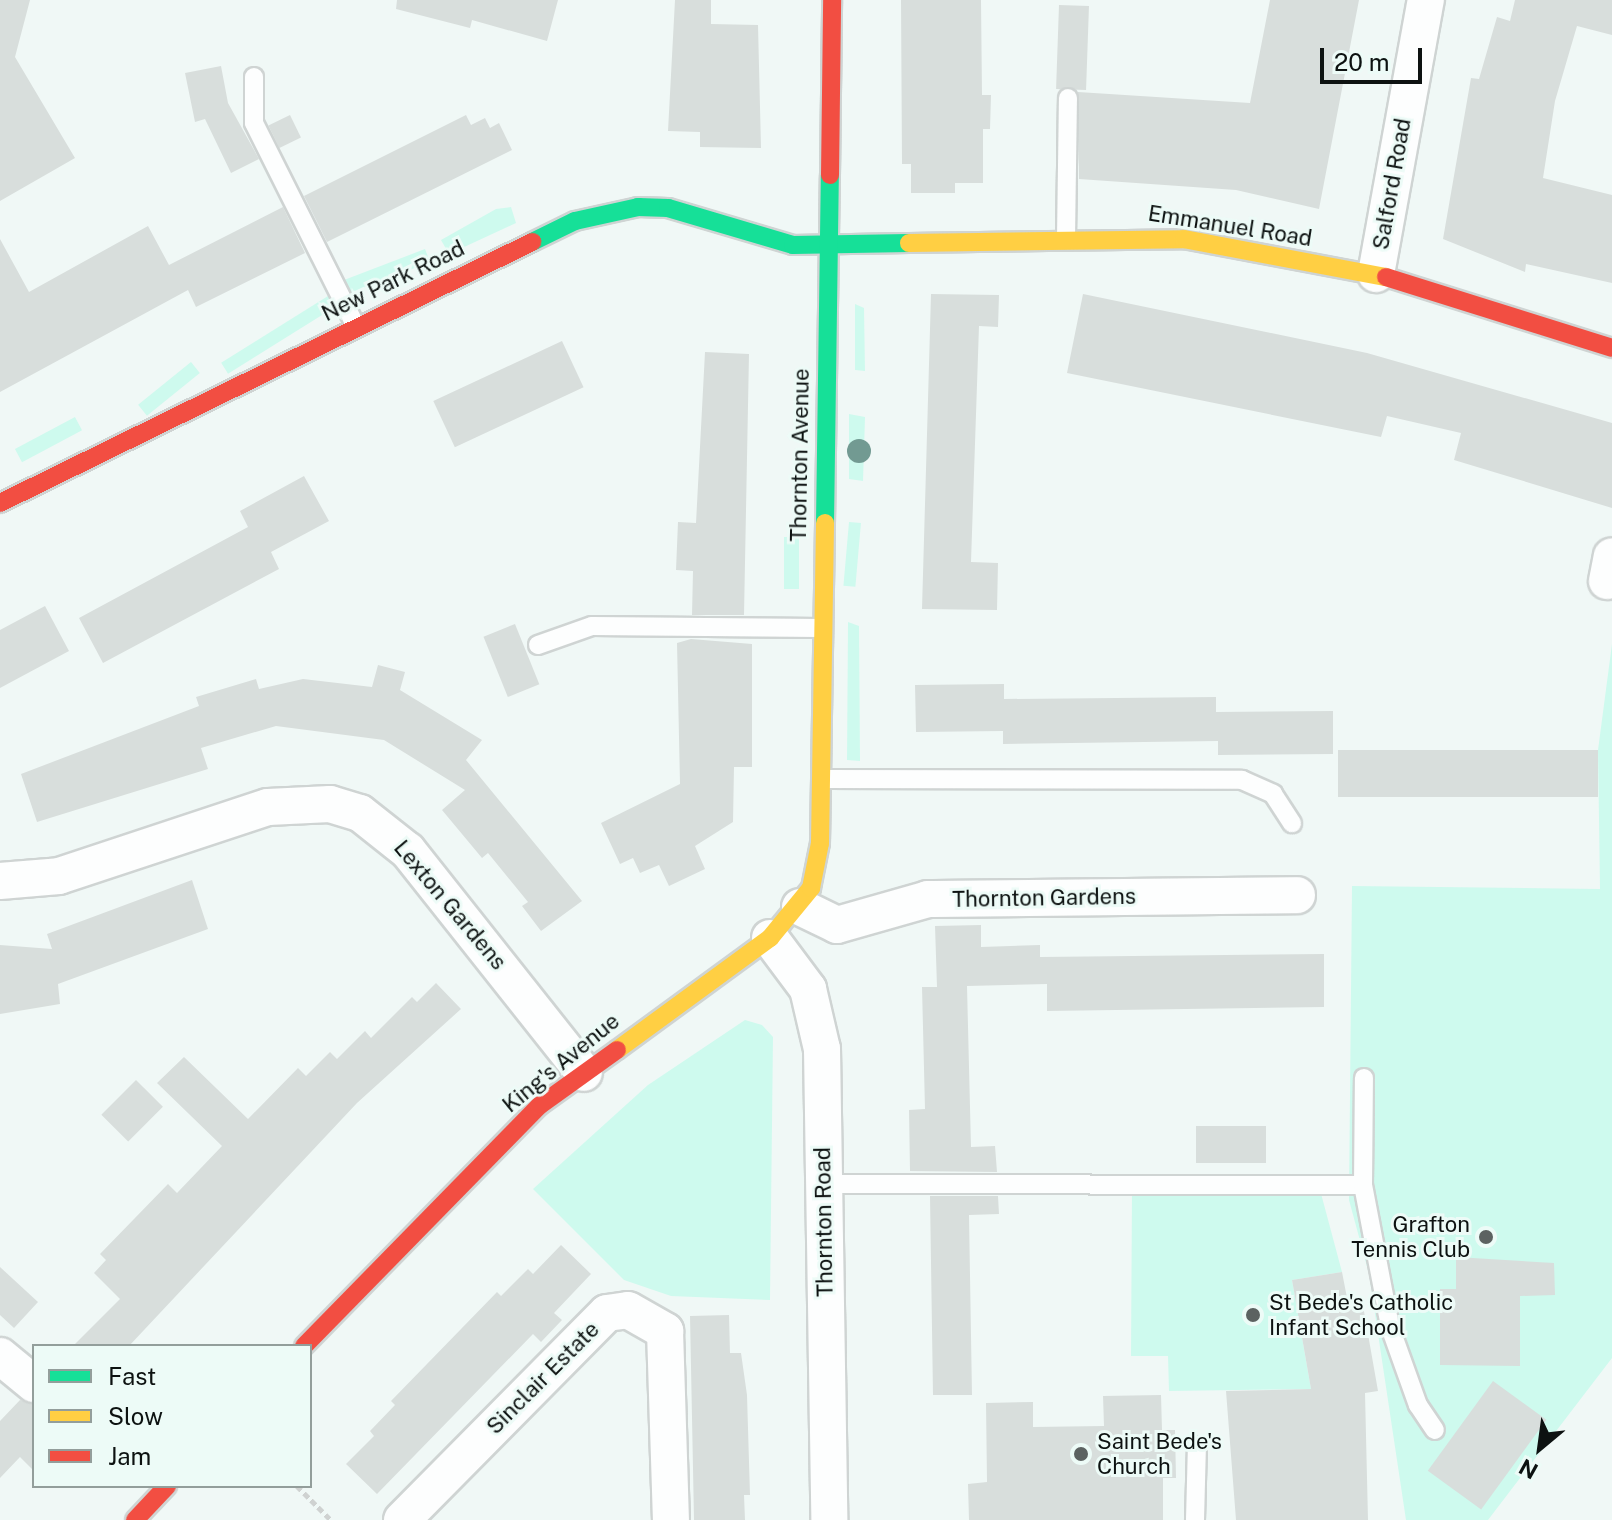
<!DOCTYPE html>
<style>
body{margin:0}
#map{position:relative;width:1612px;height:1520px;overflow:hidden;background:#f0f8f6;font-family:"Public Sans",sans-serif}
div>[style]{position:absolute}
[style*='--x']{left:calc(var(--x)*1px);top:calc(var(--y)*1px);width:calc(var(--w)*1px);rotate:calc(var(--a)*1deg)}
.green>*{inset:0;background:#cefaee;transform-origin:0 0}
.building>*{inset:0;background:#d8dedc;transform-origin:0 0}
.path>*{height:5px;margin-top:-2.5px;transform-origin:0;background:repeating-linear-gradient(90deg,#cfd2d1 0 6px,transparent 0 10px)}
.roads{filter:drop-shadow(2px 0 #cfd4d3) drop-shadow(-2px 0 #cfd4d3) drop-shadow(0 2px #cfd4d3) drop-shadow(0 -2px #cfd4d3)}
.lane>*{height:18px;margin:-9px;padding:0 9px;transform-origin:9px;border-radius:9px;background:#fdfefe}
.street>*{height:36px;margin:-18px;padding:0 18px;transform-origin:18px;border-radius:18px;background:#fdfefe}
.fast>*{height:18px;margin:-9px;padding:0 9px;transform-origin:9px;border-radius:9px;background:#16e098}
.slow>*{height:18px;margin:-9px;padding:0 9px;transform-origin:9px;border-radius:9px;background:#ffcf43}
.jam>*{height:18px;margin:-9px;padding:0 9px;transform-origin:9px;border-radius:9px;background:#f24e42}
.trees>*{width:24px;height:24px;margin:-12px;border-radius:50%;background:#729a92}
.dots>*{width:22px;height:22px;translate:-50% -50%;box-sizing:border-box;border:4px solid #edfbf7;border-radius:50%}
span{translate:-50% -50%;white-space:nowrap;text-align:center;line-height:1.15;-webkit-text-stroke:6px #edfbf7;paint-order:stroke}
.street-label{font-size:22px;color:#0d1211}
.poi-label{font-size:22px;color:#0d1211}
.right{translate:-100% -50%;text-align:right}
.left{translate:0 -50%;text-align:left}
.legend{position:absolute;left:32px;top:1344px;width:280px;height:144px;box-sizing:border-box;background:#edfbf7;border:2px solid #939e9b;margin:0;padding:10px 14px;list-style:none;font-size:24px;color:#0d1211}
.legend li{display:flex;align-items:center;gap:16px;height:40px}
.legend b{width:40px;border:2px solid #939e9b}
.north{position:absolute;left:1500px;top:1408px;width:80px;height:80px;-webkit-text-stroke:6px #edfbf7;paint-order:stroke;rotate:209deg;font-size:22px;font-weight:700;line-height:32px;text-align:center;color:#0d1211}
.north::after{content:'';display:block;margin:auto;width:28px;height:36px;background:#0d1211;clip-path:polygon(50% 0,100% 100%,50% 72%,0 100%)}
.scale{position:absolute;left:1320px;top:48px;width:102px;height:36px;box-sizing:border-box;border:4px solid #0d1211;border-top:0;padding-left:10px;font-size:24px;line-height:28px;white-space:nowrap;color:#0d1211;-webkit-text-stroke:6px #edfbf7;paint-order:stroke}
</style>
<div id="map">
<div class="green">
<i style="clip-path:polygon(511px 207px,516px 223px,449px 254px,441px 240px,496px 209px)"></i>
<i style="left:425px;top:249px;width:14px;height:93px;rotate:69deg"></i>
<i style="left:328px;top:296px;width:13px;height:126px;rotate:58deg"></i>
<i style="clip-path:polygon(855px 304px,864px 308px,865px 371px,855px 370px)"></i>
<i style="left:191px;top:362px;width:14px;height:68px;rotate:51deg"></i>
<i style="clip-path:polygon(849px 414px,865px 417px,863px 481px,849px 479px)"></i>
<i style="left:75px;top:417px;width:15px;height:68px;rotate:62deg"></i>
<i style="left:849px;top:522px;width:12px;height:64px;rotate:5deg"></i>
<i style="left:784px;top:537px;width:15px;height:52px"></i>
<i style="clip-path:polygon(848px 622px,859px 626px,860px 761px,847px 760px)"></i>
<i style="clip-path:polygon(1612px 644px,1612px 1358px,1488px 1520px,1406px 1520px,1369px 1274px,1349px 1200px,1352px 886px,1600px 889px,1598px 750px)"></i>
<i style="clip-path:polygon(745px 1020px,762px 1025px,773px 1037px,770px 1300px,671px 1296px,624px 1280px,533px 1189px,648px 1085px)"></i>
<i style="clip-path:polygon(1319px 1186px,1342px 1272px,1292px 1280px,1311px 1389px,1169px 1391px,1168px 1356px,1131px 1356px,1132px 1188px)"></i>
</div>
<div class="building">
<i style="clip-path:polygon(0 0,30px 0,15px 57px,75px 158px,0 201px)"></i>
<i style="clip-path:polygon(397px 0,558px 0,547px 41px,472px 20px,470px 28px,396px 9px)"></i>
<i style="clip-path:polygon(675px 0,711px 0,711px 24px,758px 25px,761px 148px,700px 147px,700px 132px,668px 131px)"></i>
<i style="clip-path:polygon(901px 0,981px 0,982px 95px,991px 95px,990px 129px,983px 129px,983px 183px,955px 183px,955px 193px,911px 193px,911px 164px,902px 164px)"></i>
<i style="clip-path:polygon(1270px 0,1359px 0,1319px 209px,1236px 190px,1079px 179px,1078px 92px,1250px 103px)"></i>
<i style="clip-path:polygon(1515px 0,1612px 0,1612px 35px,1577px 26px,1555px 101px,1543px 178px,1612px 195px,1612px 283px,1526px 264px,1525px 272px,1443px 239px,1471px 78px,1479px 79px,1497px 17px,1510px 21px)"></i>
<i style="left:1059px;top:5px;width:30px;height:84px;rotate:2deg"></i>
<i style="clip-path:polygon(221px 66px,228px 103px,259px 159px,231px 173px,205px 119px,195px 122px,185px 73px)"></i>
<i style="left:290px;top:115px;width:25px;height:24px;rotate:64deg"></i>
<i style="clip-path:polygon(466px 115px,471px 125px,485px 118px,490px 128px,499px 123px,512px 150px,327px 242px,304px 196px)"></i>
<i style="clip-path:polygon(283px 207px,305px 253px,196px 307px,188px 290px,0 392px,0 239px,29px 292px,148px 226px,169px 265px)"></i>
<i style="clip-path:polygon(931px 294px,999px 295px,998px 327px,979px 326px,971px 562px,998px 563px,997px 610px,922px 609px)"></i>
<i style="clip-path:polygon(1083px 294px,1367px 353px,1612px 423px,1612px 508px,1454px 460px,1461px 433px,1387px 416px,1381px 437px,1067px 373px)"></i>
<i style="left:562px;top:341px;width:51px;height:142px;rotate:65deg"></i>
<i style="clip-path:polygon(705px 352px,749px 354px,744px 615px,692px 615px,693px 571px,676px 570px,678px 522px,696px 523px)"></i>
<i style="clip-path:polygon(304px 476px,329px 521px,271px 552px,279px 569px,103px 663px,79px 618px,248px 527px,240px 511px)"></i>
<i style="clip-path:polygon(45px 606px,69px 651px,0 688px,0 630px)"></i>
<i style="left:515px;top:624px;width:65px;height:34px;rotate:68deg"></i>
<i style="clip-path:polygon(691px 639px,752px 644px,752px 767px,734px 767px,733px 822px,695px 846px,705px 869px,669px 886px,659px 865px,640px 873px,633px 858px,620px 864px,601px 823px,680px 784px,677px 643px)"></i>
<i style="clip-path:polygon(378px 665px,405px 672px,400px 690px,482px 740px,466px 760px,582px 901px,541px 931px,522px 906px,528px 902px,488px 853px,482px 858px,442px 810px,465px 790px,384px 740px,276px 726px,201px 748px,208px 769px,37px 822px,21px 774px,199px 706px,196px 697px,256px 679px,259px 689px,303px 679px,372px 687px)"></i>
<i style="clip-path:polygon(1004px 684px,1004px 699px,1216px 697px,1216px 712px,1333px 711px,1333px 754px,1218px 755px,1218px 741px,1003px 744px,1003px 731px,916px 732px,915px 685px)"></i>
<i style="left:1598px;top:750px;width:47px;height:260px;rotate:90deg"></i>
<i style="clip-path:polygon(192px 880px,208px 929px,58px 984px,60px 1004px,0 1014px,0 945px,52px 949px,47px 934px)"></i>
<i style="clip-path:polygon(981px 925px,981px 947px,1040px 945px,1040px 957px,1324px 954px,1324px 1007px,1047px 1011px,1047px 984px,967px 986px,971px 1147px,995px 1146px,997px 1172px,910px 1171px,909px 1110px,925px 1109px,922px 987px,937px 987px,935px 926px)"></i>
<i style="clip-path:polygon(436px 983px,461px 1009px,357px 1103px,129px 1346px,73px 1346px,120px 1299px,94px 1273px,106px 1260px,100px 1254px,168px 1184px,177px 1193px,222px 1146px,157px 1083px,184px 1057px,248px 1119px,298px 1068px,306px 1076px,330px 1052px,337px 1059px,365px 1031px,371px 1038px,412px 997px,417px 1002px)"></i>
<i style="left:136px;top:1080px;width:38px;height:49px;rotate:45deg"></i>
<i style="left:1266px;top:1126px;width:37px;height:70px;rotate:90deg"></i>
<i style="clip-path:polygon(930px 1196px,998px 1196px,999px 1214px,969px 1215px,972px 1395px,933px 1395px)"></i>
<i style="clip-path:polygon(561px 1245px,591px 1274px,554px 1313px,562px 1320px,541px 1342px,533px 1334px,377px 1494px,346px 1464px,374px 1436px,370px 1431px,395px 1405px,391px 1401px,497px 1292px,501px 1296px,528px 1269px,533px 1274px)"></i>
<i style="clip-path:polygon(1456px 1257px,1554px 1263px,1555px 1295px,1520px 1296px,1520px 1366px,1440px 1365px,1440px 1289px,1456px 1289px)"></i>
<i style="clip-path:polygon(0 1267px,38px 1302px,14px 1328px,0 1315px)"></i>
<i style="clip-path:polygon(1342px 1272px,1348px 1303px,1362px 1300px,1378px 1391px,1365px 1393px,1368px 1520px,1236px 1520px,1226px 1391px,1311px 1389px,1292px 1280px)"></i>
<i style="clip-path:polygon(729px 1315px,730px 1353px,741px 1353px,747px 1395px,750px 1495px,744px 1495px,745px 1520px,694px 1520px,690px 1316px)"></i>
<i style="left:1493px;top:1381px;width:66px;height:111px;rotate:36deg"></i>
<i style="clip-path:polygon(1161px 1395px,1162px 1430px,1175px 1430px,1176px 1478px,1163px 1478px,1163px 1520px,969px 1520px,968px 1484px,987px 1482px,986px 1403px,1033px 1402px,1033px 1427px,1104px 1426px,1103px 1396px)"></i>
<i style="clip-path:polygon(20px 1400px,34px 1404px,34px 1471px,20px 1457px,0 1478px,0 1421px)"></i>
</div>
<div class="path">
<i style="--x:297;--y:1486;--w:48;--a:45"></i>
</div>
<div class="roads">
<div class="lane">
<i style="--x:254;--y:77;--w:46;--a:90"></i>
<i style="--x:254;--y:123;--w:228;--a:63.4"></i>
<i style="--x:1066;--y:238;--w:140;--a:-89.2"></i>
<i style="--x:538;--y:645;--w:57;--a:-19.4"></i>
<i style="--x:592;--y:626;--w:228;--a:0.5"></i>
<i style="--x:822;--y:779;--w:420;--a:0.1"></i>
<i style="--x:1242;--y:780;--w:34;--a:24"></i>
<i style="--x:1273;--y:794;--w:35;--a:57"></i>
<i style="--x:823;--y:1184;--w:540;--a:0.11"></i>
<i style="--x:1363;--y:1185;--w:145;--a:79.2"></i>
<i style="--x:1390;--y:1327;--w:83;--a:70.3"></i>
<i style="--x:1418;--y:1405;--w:30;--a:56"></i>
<i style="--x:1363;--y:1185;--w:107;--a:-89.5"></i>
<i style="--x:1195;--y:1520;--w:74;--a:-88.5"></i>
</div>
<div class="street">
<i style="--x:1376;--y:274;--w:279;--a:-79.7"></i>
<i style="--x:1607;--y:581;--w:25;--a:-79"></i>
<i style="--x:0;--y:881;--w:59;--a:-4.8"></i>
<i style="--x:59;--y:876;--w:220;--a:-18.3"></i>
<i style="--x:268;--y:807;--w:62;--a:-2.8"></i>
<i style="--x:330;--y:804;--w:31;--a:17"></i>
<i style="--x:360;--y:813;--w:61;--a:38.4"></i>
<i style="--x:408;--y:851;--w:283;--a:51.6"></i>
<i style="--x:800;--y:907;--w:41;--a:25.9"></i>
<i style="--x:837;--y:925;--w:95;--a:-15.9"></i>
<i style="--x:928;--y:899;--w:369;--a:-0.6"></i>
<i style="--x:770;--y:938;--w:64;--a:53.3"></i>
<i style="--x:808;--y:989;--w:62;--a:76.9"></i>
<i style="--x:822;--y:1049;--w:471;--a:89.1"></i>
<i style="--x:0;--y:1356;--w:44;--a:39.5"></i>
<i style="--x:402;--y:1520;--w:291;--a:-45.3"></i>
<i style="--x:607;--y:1313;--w:21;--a:-8"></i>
<i style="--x:628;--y:1310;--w:43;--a:29.6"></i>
<i style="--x:665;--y:1331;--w:189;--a:88.2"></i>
</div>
<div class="fast">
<i style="--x:532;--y:242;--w:48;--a:-26"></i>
<i style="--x:575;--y:221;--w:65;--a:-12.5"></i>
<i style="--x:638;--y:207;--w:30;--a:2"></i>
<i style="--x:668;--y:208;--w:130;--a:16.5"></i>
<i style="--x:793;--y:245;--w:116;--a:-1"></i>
<i style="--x:825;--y:523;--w:348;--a:-89.2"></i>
</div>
<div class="slow">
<i style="--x:909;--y:243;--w:275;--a:-0.8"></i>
<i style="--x:1184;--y:239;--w:206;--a:10.7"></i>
<i style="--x:617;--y:1050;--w:190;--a:-36.2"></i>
<i style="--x:770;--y:938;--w:65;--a:-50.6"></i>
<i style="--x:811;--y:888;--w:46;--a:-78.7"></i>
<i style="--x:820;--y:843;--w:320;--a:-89.1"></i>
</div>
<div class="jam">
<i style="--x:830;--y:175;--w:175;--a:-89.3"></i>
<i style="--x:1386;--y:277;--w:237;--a:17.4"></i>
<i style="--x:0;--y:503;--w:593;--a:-26.13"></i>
<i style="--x:304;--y:1346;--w:336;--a:-45.6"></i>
<i style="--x:539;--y:1106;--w:96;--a:-35.7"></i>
<i style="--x:135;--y:1520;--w:47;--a:-46.7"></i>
</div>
</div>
<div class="trees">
<i style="left:859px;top:451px"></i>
</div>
<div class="dots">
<i style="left:1486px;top:1237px;background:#5c6261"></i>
<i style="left:1253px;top:1315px;background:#5c6261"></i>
<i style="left:1081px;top:1454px;background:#5c6261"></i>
</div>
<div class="street-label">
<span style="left:1392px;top:184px;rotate:-80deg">Salford Road</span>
<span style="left:1230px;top:226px;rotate:9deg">Emmanuel Road</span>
<span style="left:393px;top:281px;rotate:-26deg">New Park Road</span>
<span style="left:800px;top:455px;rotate:-89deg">Thornton Avenue</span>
<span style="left:1044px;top:898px;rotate:-1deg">Thornton Gardens</span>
<span style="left:450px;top:905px;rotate:50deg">Lexton Gardens</span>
<span style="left:561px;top:1063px;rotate:-39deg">King's Avenue</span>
<span style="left:824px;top:1222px;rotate:-91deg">Thornton Road</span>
<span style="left:543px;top:1378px;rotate:-45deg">Sinclair Estate</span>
</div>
<div class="poi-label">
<span class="right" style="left:1470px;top:1237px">Grafton<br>Tennis Club</span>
<span class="left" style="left:1269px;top:1315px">St Bede's Catholic<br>Infant School</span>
<span class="left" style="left:1097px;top:1454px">Saint Bede's<br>Church</span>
</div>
<ul class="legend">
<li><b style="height:10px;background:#16e098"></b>Fast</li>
<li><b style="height:10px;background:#ffcf43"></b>Slow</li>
<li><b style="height:10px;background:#f24e42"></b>Jam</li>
</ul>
<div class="north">N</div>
<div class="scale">20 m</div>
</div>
